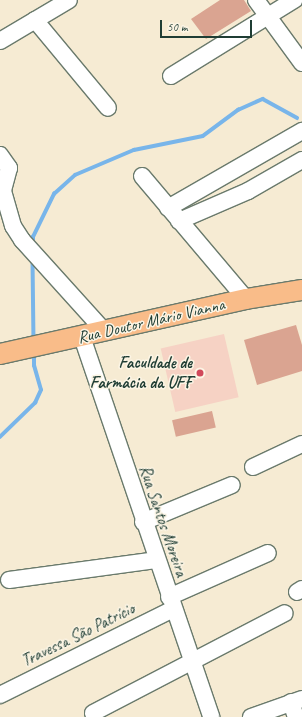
<!DOCTYPE html>
<meta charset="utf-8">
<style>
body{margin:0}
#map{position:relative;width:302px;height:717px;overflow:hidden;background:#f6ebd3;font-family:Caveat,sans-serif}
div>[style]{position:absolute}
[style*='--x']{left:calc(var(--x)*1px);top:calc(var(--y)*1px);width:calc(var(--w)*1px);rotate:calc(var(--a)*1deg)}
.built>*{inset:0;background:#f6d2c4;transform-origin:0 0}
.stream>*{height:3.5px;margin:-1.75px;padding:0 1.75px;transform-origin:1.75px;border-radius:1.75px;background:#78b5ea}
.building>*{inset:0;background:#daa491;transform-origin:0 0}
.roads{filter:drop-shadow(1px 0 #6a7a6c) drop-shadow(-1px 0 #6a7a6c) drop-shadow(0 1px #6a7a6c) drop-shadow(0 -1px #6a7a6c)}
.minor>*{height:16px;margin:-8px;padding:0 8px;transform-origin:8px;border-radius:8px;background:#fff}
.major>*{height:20px;margin:-10px;padding:0 10px;transform-origin:10px;border-radius:10px;background:#f9bc89}
.dots>*{width:11px;height:11px;translate:-50% -50%;box-sizing:border-box;border:2px solid #fcf5e5;border-radius:50%}
span{translate:-50% -50%;white-space:nowrap;text-align:center;line-height:1.15;-webkit-text-stroke:3px #fcf5e5;paint-order:stroke}
.street-label{font-size:17px;color:#1f3d34}
.poi-label{font-size:17px;color:#1f3d34;font-weight:700}
.right{translate:-100% -50%;text-align:right}
.scale{position:absolute;left:160px;top:20px;width:92px;height:18px;box-sizing:border-box;border:2px solid #1f3d34;border-top:0;padding-left:5px;font-size:12px;line-height:14px;white-space:nowrap;color:#1f3d34;-webkit-text-stroke:3px #fcf5e5;paint-order:stroke}
</style>
<div id="map">
<div class="built">
<i style="left:224px;top:334px;width:65px;height:65px;rotate:77deg"></i>
</div>
<div class="stream">
<i style="--x:33;--y:243;--w:6;--a:-90"></i>
<i style="--x:33;--y:237;--w:48;--a:-64"></i>
<i style="--x:54;--y:194;--w:28;--a:-42"></i>
<i style="--x:75;--y:175;--w:64;--a:-23"></i>
<i style="--x:134;--y:150;--w:70;--a:-11.5"></i>
<i style="--x:203;--y:136;--w:44;--a:-36.6"></i>
<i style="--x:238;--y:110;--w:27;--a:-24"></i>
<i style="--x:263;--y:99;--w:39;--a:29"></i>
<i style="--x:33;--y:260;--w:79;--a:89.3"></i>
<i style="--x:0;--y:437;--w:49;--a:-44.2"></i>
<i style="--x:35;--y:403;--w:14;--a:-65"></i>
<i style="--x:41;--y:390;--w:25;--a:-106"></i>
<i style="--x:34;--y:366;--w:12;--a:-90"></i>
</div>
<div class="building">
<i style="clip-path:polygon(220px 0,244px 0,251px 11px,206px 39px,191px 19px)"></i>
<i style="clip-path:polygon(296px 325px,302px 345px,302px 371px,257px 385px,244px 340px)"></i>
<i style="left:212px;top:411px;width:17px;height:41px;rotate:77deg"></i>
</div>
<div class="roads">
<div class="minor">
<i style="--x:256;--y:0;--w:78;--a:53.9"></i>
<i style="--x:35;--y:20;--w:114;--a:50.3"></i>
<i style="--x:0;--y:41;--w:80;--a:-30.7"></i>
<i style="--x:171;--y:76;--w:145;--a:-31.7"></i>
<i style="--x:0;--y:155;--w:16;--a:55"></i>
<i style="--x:9;--y:168;--w:24;--a:105"></i>
<i style="--x:3;--y:191;--w:36;--a:74"></i>
<i style="--x:13;--y:226;--w:17;--a:57"></i>
<i style="--x:22;--y:240;--w:124;--a:47.9"></i>
<i style="--x:142;--y:176;--w:161;--a:49.8"></i>
<i style="--x:168;--y:208;--w:155;--a:-29.9"></i>
<i style="--x:179;--y:221;--w:75;--a:-23.5"></i>
<i style="--x:248;--y:191;--w:62;--a:-29.9"></i>
<i style="--x:82;--y:337;--w:401;--a:71.2"></i>
<i style="--x:253;--y:467;--w:54;--a:-25.1"></i>
<i style="--x:143;--y:522;--w:96;--a:-22.6"></i>
<i style="--x:9;--y:580;--w:148;--a:-7.7"></i>
<i style="--x:297;--y:592;--w:6;--a:-31"></i>
<i style="--x:169;--y:597;--w:108;--a:-24"></i>
<i style="--x:0;--y:695;--w:193;--a:-26.4"></i>
<i style="--x:291;--y:702;--w:16;--a:72"></i>
<i style="--x:93;--y:713;--w:216;--a:-27.5"></i>
<i style="--x:251;--y:717;--w:54;--a:-19.4"></i>
</div>
<div class="major">
<i style="--x:0;--y:354;--w:252;--a:-12.6"></i>
<i style="--x:246;--y:299;--w:57;--a:-9.1"></i>
</div>
</div>
<div class="dots">
<i style="left:200px;top:373px;background:#d1495b"></i>
</div>
<div class="street-label">
<span style="left:151px;top:321px;rotate:-13deg">Rua Doutor Mário Vianna</span>
<span style="left:163px;top:521px;rotate:71deg">Rua Santos Moreira</span>
<span style="left:78px;top:635px;rotate:-26deg">Travessa São Patrício</span>
</div>
<div class="poi-label">
<span class="right" style="left:192px;top:373px">Faculdade de<br>Farmácia da UFF</span>
</div>
<div class="scale">50 m</div>
</div>
